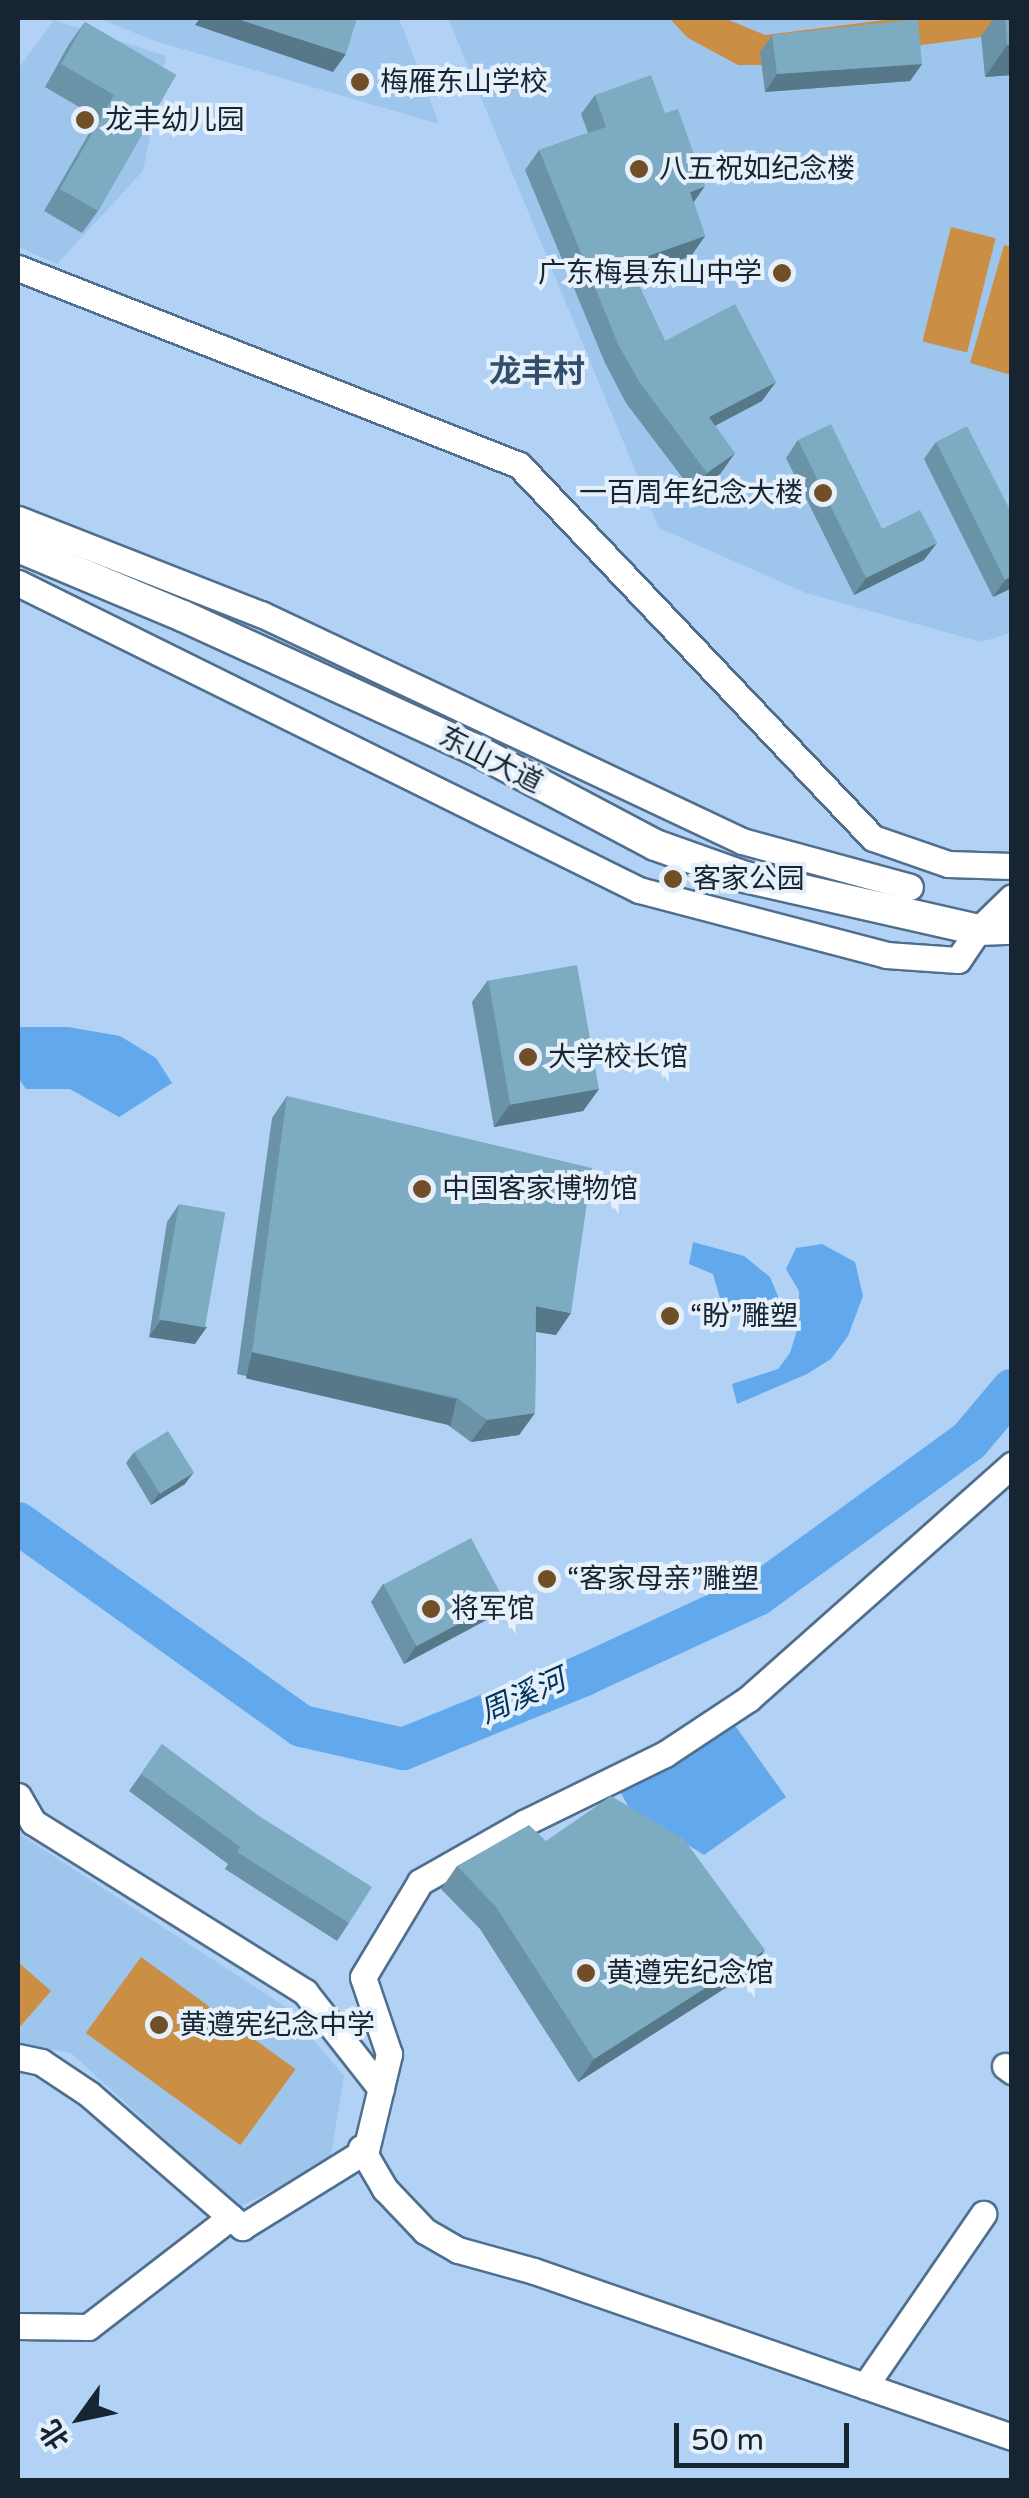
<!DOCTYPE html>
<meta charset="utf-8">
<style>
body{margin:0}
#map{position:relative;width:1029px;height:2498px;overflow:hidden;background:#b1d2f5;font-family:"Varela Round","Noto Sans SC",sans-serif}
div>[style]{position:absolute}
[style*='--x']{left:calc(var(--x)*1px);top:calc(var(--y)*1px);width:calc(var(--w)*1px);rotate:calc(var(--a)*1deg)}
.built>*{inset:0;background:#9ec6ec}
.green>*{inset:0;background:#ca8e45;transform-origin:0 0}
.water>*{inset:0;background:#61a8ec}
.river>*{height:42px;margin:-21px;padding:0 21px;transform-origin:21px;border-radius:21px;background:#61a8ec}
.roads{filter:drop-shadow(2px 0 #506f8e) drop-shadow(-2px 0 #506f8e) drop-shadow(0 2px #506f8e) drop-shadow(0 -2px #506f8e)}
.minor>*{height:25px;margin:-12.5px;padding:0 12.5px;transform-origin:12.5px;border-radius:12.5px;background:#fff}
.major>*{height:30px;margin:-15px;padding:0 15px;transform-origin:15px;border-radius:15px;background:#fff}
.wall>*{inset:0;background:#6b93a7}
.shaded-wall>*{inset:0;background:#577888;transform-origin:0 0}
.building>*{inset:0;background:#7cabc2;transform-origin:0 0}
.dots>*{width:28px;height:28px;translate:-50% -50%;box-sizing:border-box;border:5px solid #e6f0fb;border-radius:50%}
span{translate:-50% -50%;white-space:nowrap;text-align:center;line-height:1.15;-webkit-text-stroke:8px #e6f0fb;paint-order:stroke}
.poi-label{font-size:28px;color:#172431}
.left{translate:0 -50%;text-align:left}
.right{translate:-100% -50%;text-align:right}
.street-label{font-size:28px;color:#172431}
.water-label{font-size:30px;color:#003560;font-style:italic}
.quarter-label{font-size:32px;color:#314e6b;font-weight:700}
.frame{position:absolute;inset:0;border:20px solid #172431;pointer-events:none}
.north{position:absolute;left:30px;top:2368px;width:100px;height:100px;-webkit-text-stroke:8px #e6f0fb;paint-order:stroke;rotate:237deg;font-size:28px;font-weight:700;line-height:40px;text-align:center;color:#172431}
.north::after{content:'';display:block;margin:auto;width:35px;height:45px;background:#172431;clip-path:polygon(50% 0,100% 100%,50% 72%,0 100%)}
.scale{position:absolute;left:674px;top:2423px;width:175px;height:45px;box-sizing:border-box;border:5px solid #172431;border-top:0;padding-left:12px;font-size:30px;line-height:35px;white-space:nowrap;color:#172431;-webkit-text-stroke:8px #e6f0fb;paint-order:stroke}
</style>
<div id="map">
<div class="built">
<i style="clip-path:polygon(97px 18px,399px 18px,439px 124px,155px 41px)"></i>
<i style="clip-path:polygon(448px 18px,1011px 18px,1011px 633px,981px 642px,806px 593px,659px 528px)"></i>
<i style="clip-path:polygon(54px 20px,166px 56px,143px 171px,57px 264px,18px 247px,18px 69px)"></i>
<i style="clip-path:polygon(18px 1826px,21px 1835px,286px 2007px,344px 2076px,330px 2162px,239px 2207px,71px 2053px,18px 2043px)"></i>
</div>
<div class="green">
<i style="clip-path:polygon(669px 18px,724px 18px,765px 35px,901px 18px,1011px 18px,1012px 33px,773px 65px,738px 65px,688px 38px)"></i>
<i style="left:951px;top:227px;width:46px;height:118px;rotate:14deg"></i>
<i style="clip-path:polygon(1004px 245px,1011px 247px,1011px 375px,970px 363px)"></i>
<i style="left:141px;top:1957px;width:191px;height:94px;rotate:36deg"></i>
<i style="clip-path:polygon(18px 1962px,51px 1991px,18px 2029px)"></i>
</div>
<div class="water">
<i style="clip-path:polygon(18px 1027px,68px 1027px,120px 1036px,156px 1058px,172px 1083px,119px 1117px,70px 1089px,26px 1089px,18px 1078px)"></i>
<i style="clip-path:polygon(693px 1242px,744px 1256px,770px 1277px,783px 1308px,780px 1327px,724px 1312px,713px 1274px,689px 1264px)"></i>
<i style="clip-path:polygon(822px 1244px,855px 1262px,863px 1296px,848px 1336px,831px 1359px,807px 1374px,737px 1404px,732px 1384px,778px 1369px,790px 1353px,799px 1324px,799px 1291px,786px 1269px,796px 1248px)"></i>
<i style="clip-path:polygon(731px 1720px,786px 1797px,704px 1855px,629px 1808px,620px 1791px)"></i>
</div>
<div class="river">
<i style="--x:18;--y:1523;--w:349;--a:35.6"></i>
<i style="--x:302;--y:1726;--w:104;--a:12.8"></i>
<i style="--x:403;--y:1749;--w:196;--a:-22.2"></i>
<i style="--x:584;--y:1675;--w:191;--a:-24.8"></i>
<i style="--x:757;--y:1595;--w:262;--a:-36"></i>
<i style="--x:969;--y:1441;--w:67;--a:-49.9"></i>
</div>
<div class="roads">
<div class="minor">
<i style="--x:18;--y:268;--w:538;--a:21.47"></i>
<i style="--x:519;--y:465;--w:514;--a:46.5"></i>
<i style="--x:873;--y:838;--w:79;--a:19.1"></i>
<i style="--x:948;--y:864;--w:64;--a:1.8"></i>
<i style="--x:18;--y:519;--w:261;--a:21.4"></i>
<i style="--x:261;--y:614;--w:532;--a:25.26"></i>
<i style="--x:742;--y:841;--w:174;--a:15.3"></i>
<i style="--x:18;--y:583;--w:693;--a:26.31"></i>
<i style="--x:639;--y:890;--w:255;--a:14.7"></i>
<i style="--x:886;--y:955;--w:72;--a:4"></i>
<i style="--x:958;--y:960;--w:36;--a:-56"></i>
<i style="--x:978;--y:930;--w:47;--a:-44.1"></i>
<i style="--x:18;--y:1796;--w:30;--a:60"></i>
<i style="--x:33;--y:1822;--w:321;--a:32"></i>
<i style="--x:305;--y:1992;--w:123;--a:51.9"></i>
<i style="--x:18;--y:2057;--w:24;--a:12"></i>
<i style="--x:41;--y:2062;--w:58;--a:33.7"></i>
<i style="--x:89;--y:2094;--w:203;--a:41"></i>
<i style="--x:242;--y:2227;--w:146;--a:-31.8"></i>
<i style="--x:366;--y:2150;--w:99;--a:-76.5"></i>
<i style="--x:389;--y:2054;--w:81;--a:-108.7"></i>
<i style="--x:363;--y:1977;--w:111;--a:-59"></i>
<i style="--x:420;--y:1882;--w:120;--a:-29.6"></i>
<i style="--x:524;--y:1823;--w:157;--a:-26.1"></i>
<i style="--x:665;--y:1754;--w:100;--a:-33.5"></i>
<i style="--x:748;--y:1699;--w:353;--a:-41.6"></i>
<i style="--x:1005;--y:2066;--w:9;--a:36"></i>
<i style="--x:361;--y:2148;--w:48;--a:59.7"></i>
<i style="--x:385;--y:2189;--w:58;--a:46.4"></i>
<i style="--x:425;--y:2231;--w:38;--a:30"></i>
<i style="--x:458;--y:2250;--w:79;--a:15.4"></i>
<i style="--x:534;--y:2271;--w:506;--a:19.15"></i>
<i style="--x:18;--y:2326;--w:70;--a:0.8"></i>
<i style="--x:88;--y:2327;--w:180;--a:-37.6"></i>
<i style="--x:865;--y:2386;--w:209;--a:-55.5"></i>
</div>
<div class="major">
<i style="--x:18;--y:547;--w:179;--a:22.7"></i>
<i style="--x:183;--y:616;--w:320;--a:24.6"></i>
<i style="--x:474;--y:749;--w:205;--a:27.9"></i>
<i style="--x:655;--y:845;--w:96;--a:19.6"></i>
<i style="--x:745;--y:877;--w:239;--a:12.8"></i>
<i style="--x:978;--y:930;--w:34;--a:-2"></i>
</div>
</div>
<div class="wall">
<i style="clip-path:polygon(994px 18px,1012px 18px,1012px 75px,985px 77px,981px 36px)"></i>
<i style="clip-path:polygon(85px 22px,176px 75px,98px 211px,82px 233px,44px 211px,98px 118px,45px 87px,69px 44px)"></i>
<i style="clip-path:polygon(772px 35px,922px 64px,910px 81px,765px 92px,760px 52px)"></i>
<i style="clip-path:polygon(595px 95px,694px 203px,705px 236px,691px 256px,634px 275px,665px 341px,762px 401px,715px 426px,721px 473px,694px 493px,626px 403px,605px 363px,525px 170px,539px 150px,588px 133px,581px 114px)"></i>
<i style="clip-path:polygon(798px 440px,882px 529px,924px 560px,854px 595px,786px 458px)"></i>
<i style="clip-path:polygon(936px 442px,1012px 514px,1012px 588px,993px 597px,924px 459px)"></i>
<i style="clip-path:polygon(488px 980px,599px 1089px,583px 1111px,494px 1127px,472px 1002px)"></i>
<i style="clip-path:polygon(287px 1096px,556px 1335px,536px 1332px,535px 1413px,519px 1435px,471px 1442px,441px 1420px,237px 1374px,272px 1118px)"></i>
<i style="clip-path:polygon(179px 1204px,195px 1344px,149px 1337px,167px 1222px)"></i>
<i style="clip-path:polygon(134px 1452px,185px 1484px,151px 1505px,126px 1463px)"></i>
<i style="clip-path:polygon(383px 1584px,504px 1600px,492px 1617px,404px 1664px,371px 1602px)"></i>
<i style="clip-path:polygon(162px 1744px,349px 1923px,337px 1941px,225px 1869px,228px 1864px,129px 1791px)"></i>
<i style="clip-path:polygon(546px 1841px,749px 1973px,578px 2082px,480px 1929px,441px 1889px,457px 1866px)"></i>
</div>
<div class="shaded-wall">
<i style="clip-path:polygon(200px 18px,235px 18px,346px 54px,333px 72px,195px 25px)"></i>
<i style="clip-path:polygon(1007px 45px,1012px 45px,1012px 75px,985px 77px)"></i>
<i style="clip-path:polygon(922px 64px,910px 81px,765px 92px,777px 74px)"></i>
<i style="clip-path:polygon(705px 186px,691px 206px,690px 192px)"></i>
<i style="clip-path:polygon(705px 236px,691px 256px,614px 282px,628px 263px)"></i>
<i style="clip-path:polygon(776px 382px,762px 401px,695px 436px,709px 417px)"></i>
<i style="clip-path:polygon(735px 453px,721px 473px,694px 493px,707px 473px)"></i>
<i style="clip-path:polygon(937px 543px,924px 560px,854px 595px,866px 578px)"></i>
<i style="clip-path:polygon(1012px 576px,1012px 588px,993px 597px,1005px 580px)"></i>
<i style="clip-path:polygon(599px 1089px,583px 1111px,494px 1127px,510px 1104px)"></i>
<i style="clip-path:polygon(536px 1306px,571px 1313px,556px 1335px,520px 1329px)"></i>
<i style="clip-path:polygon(161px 1320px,207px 1327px,195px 1344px,149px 1337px)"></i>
<i style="left:252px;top:1352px;width:210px;height:27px;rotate:13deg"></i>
<i style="clip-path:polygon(535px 1413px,519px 1435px,471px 1442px,487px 1420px)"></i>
<i style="clip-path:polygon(194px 1472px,185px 1484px,151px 1505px,159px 1493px)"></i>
<i style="clip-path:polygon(504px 1600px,492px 1617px,404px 1664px,416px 1646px)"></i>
<i style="clip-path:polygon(765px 1950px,749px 1973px,578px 2082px,594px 2059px)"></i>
</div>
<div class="building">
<i style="clip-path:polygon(235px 18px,357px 18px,346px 54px)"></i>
<i style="clip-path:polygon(1005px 18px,1012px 18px,1012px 45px,1007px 45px)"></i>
<i style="clip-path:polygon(918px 19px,922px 64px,777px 74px,772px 35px)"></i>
<i style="clip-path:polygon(85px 22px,176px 75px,98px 211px,60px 189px,114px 95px,61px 64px)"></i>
<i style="clip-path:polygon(651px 75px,665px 113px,678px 109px,705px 186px,690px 192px,705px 236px,628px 263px,665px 341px,735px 304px,776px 382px,709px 417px,735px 453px,707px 473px,640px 383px,618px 344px,539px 150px,606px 127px,595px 95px)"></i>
<i style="clip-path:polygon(831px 424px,882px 529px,920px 510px,937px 543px,866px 578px,798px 440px)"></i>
<i style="clip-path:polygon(967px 426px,1012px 514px,1012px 576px,1005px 580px,936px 442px)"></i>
<i style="left:577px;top:965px;width:126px;height:90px;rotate:80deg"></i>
<i style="clip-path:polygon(287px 1096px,592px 1168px,571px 1313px,536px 1306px,535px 1413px,487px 1420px,457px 1398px,252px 1352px)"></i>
<i style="left:179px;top:1204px;width:47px;height:117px;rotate:10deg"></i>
<i style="left:168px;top:1431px;width:49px;height:40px;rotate:58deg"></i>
<i style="left:471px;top:1538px;width:70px;height:99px;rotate:62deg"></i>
<i style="clip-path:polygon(162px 1744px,259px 1816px,372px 1887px,349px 1923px,237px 1852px,240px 1847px,141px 1774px)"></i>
<i style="clip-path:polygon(611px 1796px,683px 1838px,765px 1950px,594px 2059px,496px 1907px,457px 1866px,529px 1825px,546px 1841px)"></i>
</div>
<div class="dots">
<i style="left:360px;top:82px;background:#704e26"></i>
<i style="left:85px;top:120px;background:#704e26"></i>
<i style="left:639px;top:169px;background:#704e26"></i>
<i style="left:782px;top:273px;background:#704e26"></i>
<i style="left:823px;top:493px;background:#704e26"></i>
<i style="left:673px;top:879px;background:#704e26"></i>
<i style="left:528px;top:1057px;background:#704e26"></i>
<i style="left:422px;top:1189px;background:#704e26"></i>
<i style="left:670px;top:1316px;background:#704e26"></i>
<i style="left:547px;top:1579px;background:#704e26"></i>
<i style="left:431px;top:1609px;background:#704e26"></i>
<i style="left:586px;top:1973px;background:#704e26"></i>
<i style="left:159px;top:2025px;background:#704e26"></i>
</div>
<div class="poi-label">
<span class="left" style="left:380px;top:82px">梅雁东山学校</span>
<span class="left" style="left:105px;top:120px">龙丰幼儿园</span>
<span class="left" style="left:659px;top:169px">八五祝如纪念楼</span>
<span class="right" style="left:762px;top:273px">广东梅县东山中学</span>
<span class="right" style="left:803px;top:493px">一百周年纪念大楼</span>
<span class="left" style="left:693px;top:879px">客家公园</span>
<span class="left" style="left:548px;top:1057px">大学校长馆</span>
<span class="left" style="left:442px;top:1189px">中国客家博物馆</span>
<span class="left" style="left:690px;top:1316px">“盼”雕塑</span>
<span class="left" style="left:567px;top:1579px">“客家母亲”雕塑</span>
<span class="left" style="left:451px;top:1609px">将军馆</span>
<span class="left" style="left:606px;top:1973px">黄遵宪纪念馆</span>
<span class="left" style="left:179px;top:2025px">黄遵宪纪念中学</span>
</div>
<div class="street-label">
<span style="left:491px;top:760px;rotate:27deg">东山大道</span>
</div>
<div class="water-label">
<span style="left:523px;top:1697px;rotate:-24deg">周溪河</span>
</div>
<div class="quarter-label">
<span style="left:537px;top:372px">龙丰村</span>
</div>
<div class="frame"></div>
<div class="north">北</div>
<div class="scale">50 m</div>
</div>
